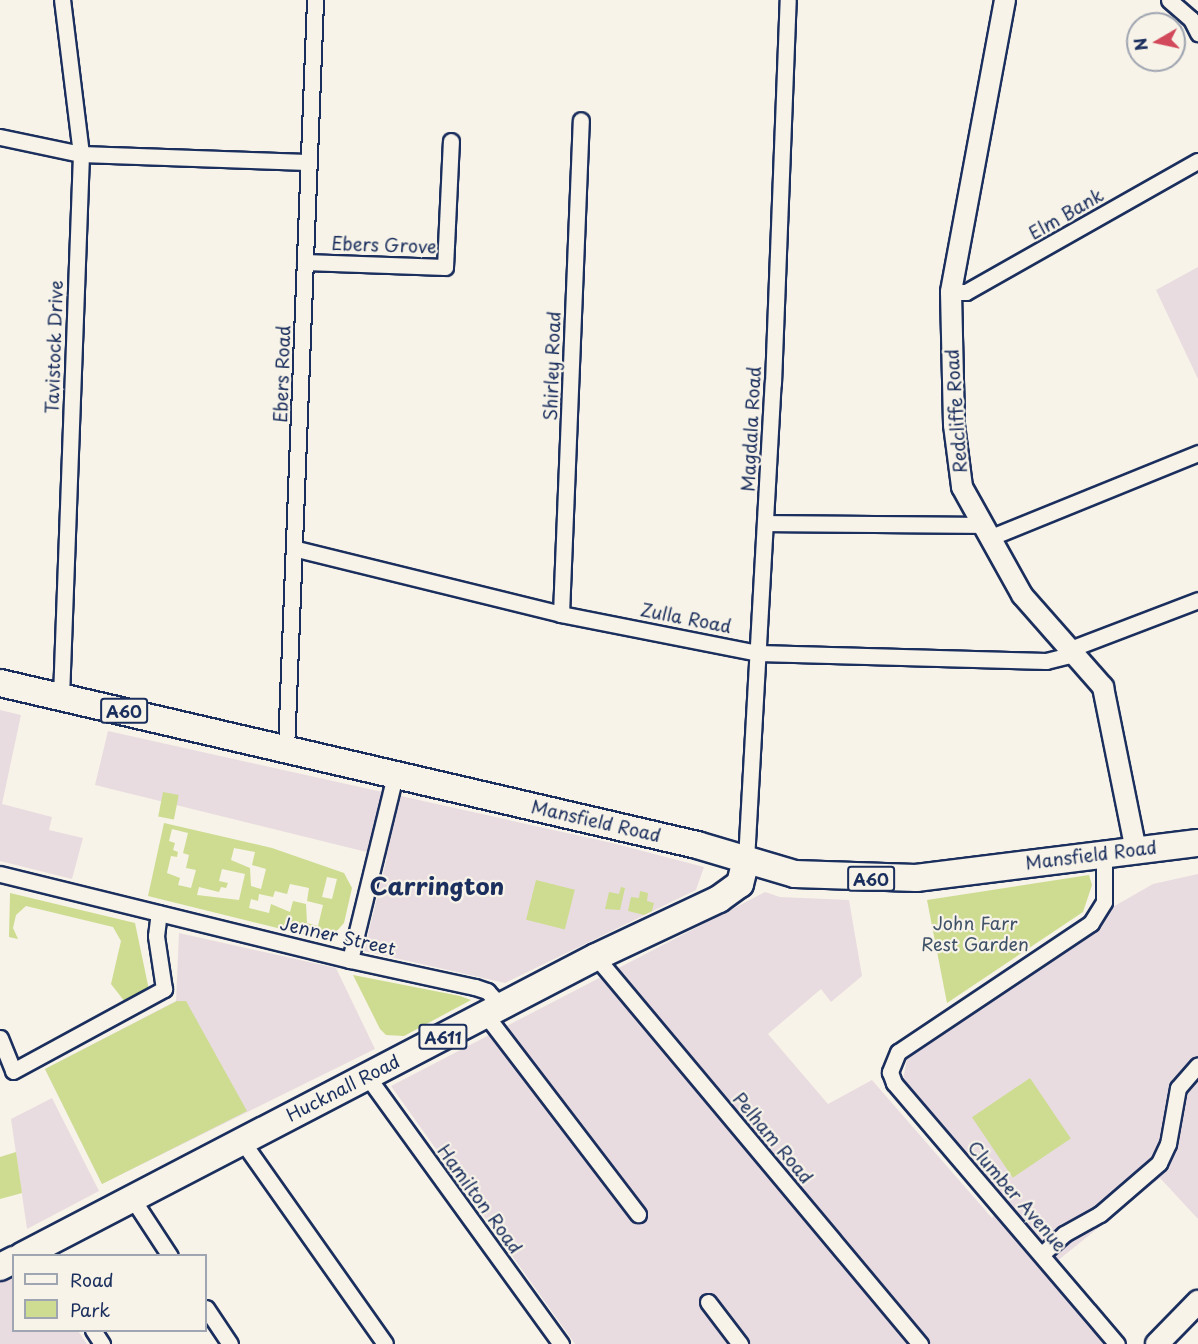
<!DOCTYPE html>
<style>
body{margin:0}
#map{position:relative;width:1198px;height:1344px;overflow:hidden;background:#f7f3e8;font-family:"Playpen Sans",sans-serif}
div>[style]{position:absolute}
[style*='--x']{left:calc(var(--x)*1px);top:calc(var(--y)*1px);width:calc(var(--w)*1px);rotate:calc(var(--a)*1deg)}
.built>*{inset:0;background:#e9dce0}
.green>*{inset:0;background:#cddc90;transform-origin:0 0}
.roads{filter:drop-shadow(2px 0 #1b2f5e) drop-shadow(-2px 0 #1b2f5e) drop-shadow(0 2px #1b2f5e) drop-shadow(0 -2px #1b2f5e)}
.minor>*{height:15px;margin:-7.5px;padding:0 7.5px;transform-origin:7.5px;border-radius:7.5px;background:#f7f3e8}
.tertiary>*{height:20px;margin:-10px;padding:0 10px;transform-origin:10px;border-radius:10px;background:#f7f3e8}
.secondary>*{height:22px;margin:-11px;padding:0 11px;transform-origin:11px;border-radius:11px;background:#f7f3e8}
.primary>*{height:26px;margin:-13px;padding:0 13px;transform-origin:13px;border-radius:13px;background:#f7f3e8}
.trunk>*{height:26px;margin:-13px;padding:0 13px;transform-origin:13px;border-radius:13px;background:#f7f3e8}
span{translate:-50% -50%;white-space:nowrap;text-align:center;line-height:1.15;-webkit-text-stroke:4.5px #f7f3e8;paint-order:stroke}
.shield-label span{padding:2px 4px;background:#f7f3e8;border:2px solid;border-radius:4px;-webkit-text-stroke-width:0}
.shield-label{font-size:16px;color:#1b2f5e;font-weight:700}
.street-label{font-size:18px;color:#1b2f5e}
.park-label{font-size:18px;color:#3f5268}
.district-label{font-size:24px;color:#1b2f5e;font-weight:700}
.legend{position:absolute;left:12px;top:1254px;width:195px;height:78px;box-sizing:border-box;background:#f7f3e8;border:2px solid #9fa5b1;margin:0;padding:8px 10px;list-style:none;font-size:18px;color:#1b2f5e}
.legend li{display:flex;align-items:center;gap:12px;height:30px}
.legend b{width:30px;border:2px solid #9fa5b1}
.north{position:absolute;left:1126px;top:12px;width:60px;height:60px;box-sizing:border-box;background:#f7f3e8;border:2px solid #9fa5b1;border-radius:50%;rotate:261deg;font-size:16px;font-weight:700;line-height:24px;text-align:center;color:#1b2f5e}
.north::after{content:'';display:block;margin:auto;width:21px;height:27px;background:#d1495b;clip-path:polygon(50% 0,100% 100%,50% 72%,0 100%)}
</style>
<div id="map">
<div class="built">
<i style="clip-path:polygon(1198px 267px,1198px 379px,1156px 290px)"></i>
<i style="clip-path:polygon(0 710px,21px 715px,2px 804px,52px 817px,49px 830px,83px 838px,72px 879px,0 861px)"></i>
<i style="clip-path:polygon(108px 731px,612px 843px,704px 867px,696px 890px,505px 983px,364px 951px,387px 857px,95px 785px)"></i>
<i style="clip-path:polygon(1198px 874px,1198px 1219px,1160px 1178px,1056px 1262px,1128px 1344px,575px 1344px,391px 1086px,765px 892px,780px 897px,849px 900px,862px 976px,831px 1002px,821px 989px,768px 1034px,828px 1104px,872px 1080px,992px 1218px,1005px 1200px,903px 1079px,907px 1059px,1088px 936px,1111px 908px,1153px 884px)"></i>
<i style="clip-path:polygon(179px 933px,336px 968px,375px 1049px,102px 1184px,45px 1069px,176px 1001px)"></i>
<i style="clip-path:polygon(52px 1098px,99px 1191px,27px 1229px,11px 1119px)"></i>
<i style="clip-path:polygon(13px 1275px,14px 1330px,78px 1331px,87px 1344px,0 1344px,0 1282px)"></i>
</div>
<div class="green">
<i style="left:163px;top:792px;width:16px;height:25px;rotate:11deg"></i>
<i style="clip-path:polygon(evenodd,164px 823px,272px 848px,344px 873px,352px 888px,344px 923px,334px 934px,306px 935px,148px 896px,164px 823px,172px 829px,188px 833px,183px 853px,189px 855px,186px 868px,196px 870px,191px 888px,178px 885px,180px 878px,167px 873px,171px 856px,177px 857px,178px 852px,173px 850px,175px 843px,169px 841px,172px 829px,164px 823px,234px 848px,255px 852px,252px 865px,266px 869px,261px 889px,251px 886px,250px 868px,231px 860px,234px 848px,164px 823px,222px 869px,245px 874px,239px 900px,197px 895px,199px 887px,219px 892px,221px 887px,226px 888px,228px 883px,219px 881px,222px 869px,164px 823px,327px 877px,337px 879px,332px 899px,322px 897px,327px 877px,164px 823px,290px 884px,309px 888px,307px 901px,323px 905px,318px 926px,307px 923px,306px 904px,293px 901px,290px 912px,271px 904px,269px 913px,249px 908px,251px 899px,258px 901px,259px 894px,273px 897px,275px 891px,287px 894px,290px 884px)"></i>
<i style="clip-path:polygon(1089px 875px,1092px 885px,1083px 912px,947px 1003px,927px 900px)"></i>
<i style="left:536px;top:880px;width:40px;height:41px;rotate:14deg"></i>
<i style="clip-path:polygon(621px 887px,625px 888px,620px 910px,605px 909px,609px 892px,619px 894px)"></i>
<i style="clip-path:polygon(640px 891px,648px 893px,647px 901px,654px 903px,652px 911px,644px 915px,628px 911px,631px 897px,639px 898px)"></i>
<i style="clip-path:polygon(10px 893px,135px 923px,149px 990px,125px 1002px,111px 984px,121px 941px,113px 927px,26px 906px,16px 915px,13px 928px,18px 939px,9px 937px)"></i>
<i style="clip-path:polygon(353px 975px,460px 996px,471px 1000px,404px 1036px,386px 1035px,380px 1029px)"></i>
<i style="clip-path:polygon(177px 1001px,186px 1001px,247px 1111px,102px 1184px,45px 1069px)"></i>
<i style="left:1030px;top:1078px;width:73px;height:70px;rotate:56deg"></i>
<i style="clip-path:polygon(16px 1152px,22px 1193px,0 1199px,0 1157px)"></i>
</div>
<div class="roads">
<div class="minor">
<i style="--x:1169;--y:0;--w:29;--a:41"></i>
<i style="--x:1191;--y:19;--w:16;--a:63"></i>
<i style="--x:0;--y:137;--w:83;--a:11.9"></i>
<i style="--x:81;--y:154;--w:226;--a:2"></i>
<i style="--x:305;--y:262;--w:140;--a:2"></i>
<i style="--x:445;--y:267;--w:126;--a:-87.3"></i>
<i style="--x:951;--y:292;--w:15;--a:0"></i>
<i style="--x:966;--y:292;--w:266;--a:-29.5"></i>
<i style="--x:766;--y:523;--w:216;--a:0.5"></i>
<i style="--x:989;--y:538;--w:226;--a:-22.1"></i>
<i style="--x:297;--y:549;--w:272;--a:13.8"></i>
<i style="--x:561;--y:614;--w:201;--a:11.2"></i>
<i style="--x:758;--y:653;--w:288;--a:1.6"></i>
<i style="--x:1046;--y:661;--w:29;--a:-14"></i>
<i style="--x:561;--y:614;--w:494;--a:-87.7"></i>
<i style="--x:1070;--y:649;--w:137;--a:-20.9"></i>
<i style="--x:61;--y:697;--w:543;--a:-87.89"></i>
<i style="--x:81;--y:154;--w:155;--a:-97"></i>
<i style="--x:286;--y:749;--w:750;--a:-87.78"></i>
<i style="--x:1104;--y:852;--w:50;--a:90"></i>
<i style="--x:1104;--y:902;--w:25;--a:122"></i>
<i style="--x:1091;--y:923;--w:232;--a:146.2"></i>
<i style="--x:898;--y:1052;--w:22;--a:112"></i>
<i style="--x:890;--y:1072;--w:12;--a:70"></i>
<i style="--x:894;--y:1083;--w:343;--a:49.5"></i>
<i style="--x:746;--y:860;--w:478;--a:-86.8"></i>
<i style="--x:773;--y:383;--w:383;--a:-87.8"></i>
<i style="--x:0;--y:874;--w:360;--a:13.8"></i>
<i style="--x:350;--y:960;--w:128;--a:12.2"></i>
<i style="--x:475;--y:987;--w:13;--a:18"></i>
<i style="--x:487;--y:991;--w:21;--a:47"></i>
<i style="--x:596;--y:957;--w:505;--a:50.06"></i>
<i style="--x:350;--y:960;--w:190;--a:-76.3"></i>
<i style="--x:485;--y:1014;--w:252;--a:52.6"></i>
<i style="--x:0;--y:1038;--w:35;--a:68"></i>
<i style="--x:13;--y:1071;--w:172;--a:-28.5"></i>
<i style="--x:164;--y:989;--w:54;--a:-98.6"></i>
<i style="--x:156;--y:936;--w:23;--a:-83"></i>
<i style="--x:367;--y:1076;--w:331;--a:54.1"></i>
<i style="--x:242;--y:1141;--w:248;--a:54.8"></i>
<i style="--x:132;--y:1198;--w:69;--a:56.8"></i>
<i style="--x:1042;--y:1254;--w:30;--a:-42"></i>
<i style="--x:1064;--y:1234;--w:41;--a:-29.1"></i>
<i style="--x:1100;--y:1214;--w:78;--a:-40.8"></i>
<i style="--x:1159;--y:1163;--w:21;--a:-65"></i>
<i style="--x:1168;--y:1144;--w:57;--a:-79.9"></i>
<i style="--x:1178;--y:1088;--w:30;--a:-49"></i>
<i style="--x:708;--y:1302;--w:53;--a:52.7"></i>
<i style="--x:206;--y:1308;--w:43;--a:56.3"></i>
<i style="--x:93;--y:1330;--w:17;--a:57"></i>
</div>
<div class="tertiary">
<i style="--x:1005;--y:0;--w:297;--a:100.5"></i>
<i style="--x:951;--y:292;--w:133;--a:88.7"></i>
<i style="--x:954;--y:425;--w:63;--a:82.6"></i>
<i style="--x:962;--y:487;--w:124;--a:60.9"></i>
<i style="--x:1022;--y:595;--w:123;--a:48.6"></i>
<i style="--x:1103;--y:687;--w:166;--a:78.6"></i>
</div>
<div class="secondary">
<i style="--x:1157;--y:1344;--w:59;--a:-45.7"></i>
</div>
<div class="primary">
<i style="--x:22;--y:1256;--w:647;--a:-27.52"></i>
<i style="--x:596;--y:957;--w:136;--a:-25.2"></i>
<i style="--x:719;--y:899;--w:26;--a:-36"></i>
<i style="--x:740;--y:884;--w:25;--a:-76"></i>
<i style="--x:0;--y:1267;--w:16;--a:-27"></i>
</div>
<div class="trunk">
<i style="--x:0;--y:683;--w:716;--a:13.08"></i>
<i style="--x:697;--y:845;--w:102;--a:16.5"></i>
<i style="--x:795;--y:874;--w:121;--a:1.9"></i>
<i style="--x:916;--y:878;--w:284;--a:-7.1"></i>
</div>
</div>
<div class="shield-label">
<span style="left:124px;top:711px">A60</span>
<span style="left:871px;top:879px">A60</span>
<span style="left:443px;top:1037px">A611</span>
</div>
<div class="street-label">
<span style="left:1066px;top:214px;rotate:-30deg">Elm Bank</span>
<span style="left:384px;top:245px;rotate:2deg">Ebers Grove</span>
<span style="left:54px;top:347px;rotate:-88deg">Tavistock Drive</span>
<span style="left:552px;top:366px;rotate:-88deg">Shirley Road</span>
<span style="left:282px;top:374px;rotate:-88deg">Ebers Road</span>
<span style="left:956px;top:411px;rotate:-94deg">Redcliffe Road</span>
<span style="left:751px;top:429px;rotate:-87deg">Magdala Road</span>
<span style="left:686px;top:618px;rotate:11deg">Zulla Road</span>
<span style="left:596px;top:821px;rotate:13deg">Mansfield Road</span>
<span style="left:1091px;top:855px;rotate:-7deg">Mansfield Road</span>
<span style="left:338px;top:936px;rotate:13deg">Jenner Street</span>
<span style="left:343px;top:1088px;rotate:-27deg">Hucknall Road</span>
<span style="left:773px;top:1138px;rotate:50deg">Pelham Road</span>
<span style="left:1017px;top:1196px;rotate:49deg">Clumber Avenue</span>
<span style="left:480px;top:1199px;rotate:54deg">Hamilton Road</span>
</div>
<div class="park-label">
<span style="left:975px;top:934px">John Farr<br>Rest Garden</span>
</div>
<div class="district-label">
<span style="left:437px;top:886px">Carrington</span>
</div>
<ul class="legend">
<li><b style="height:8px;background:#f7f3e8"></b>Road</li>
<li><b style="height:16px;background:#cddc90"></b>Park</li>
</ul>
<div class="north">N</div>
</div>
